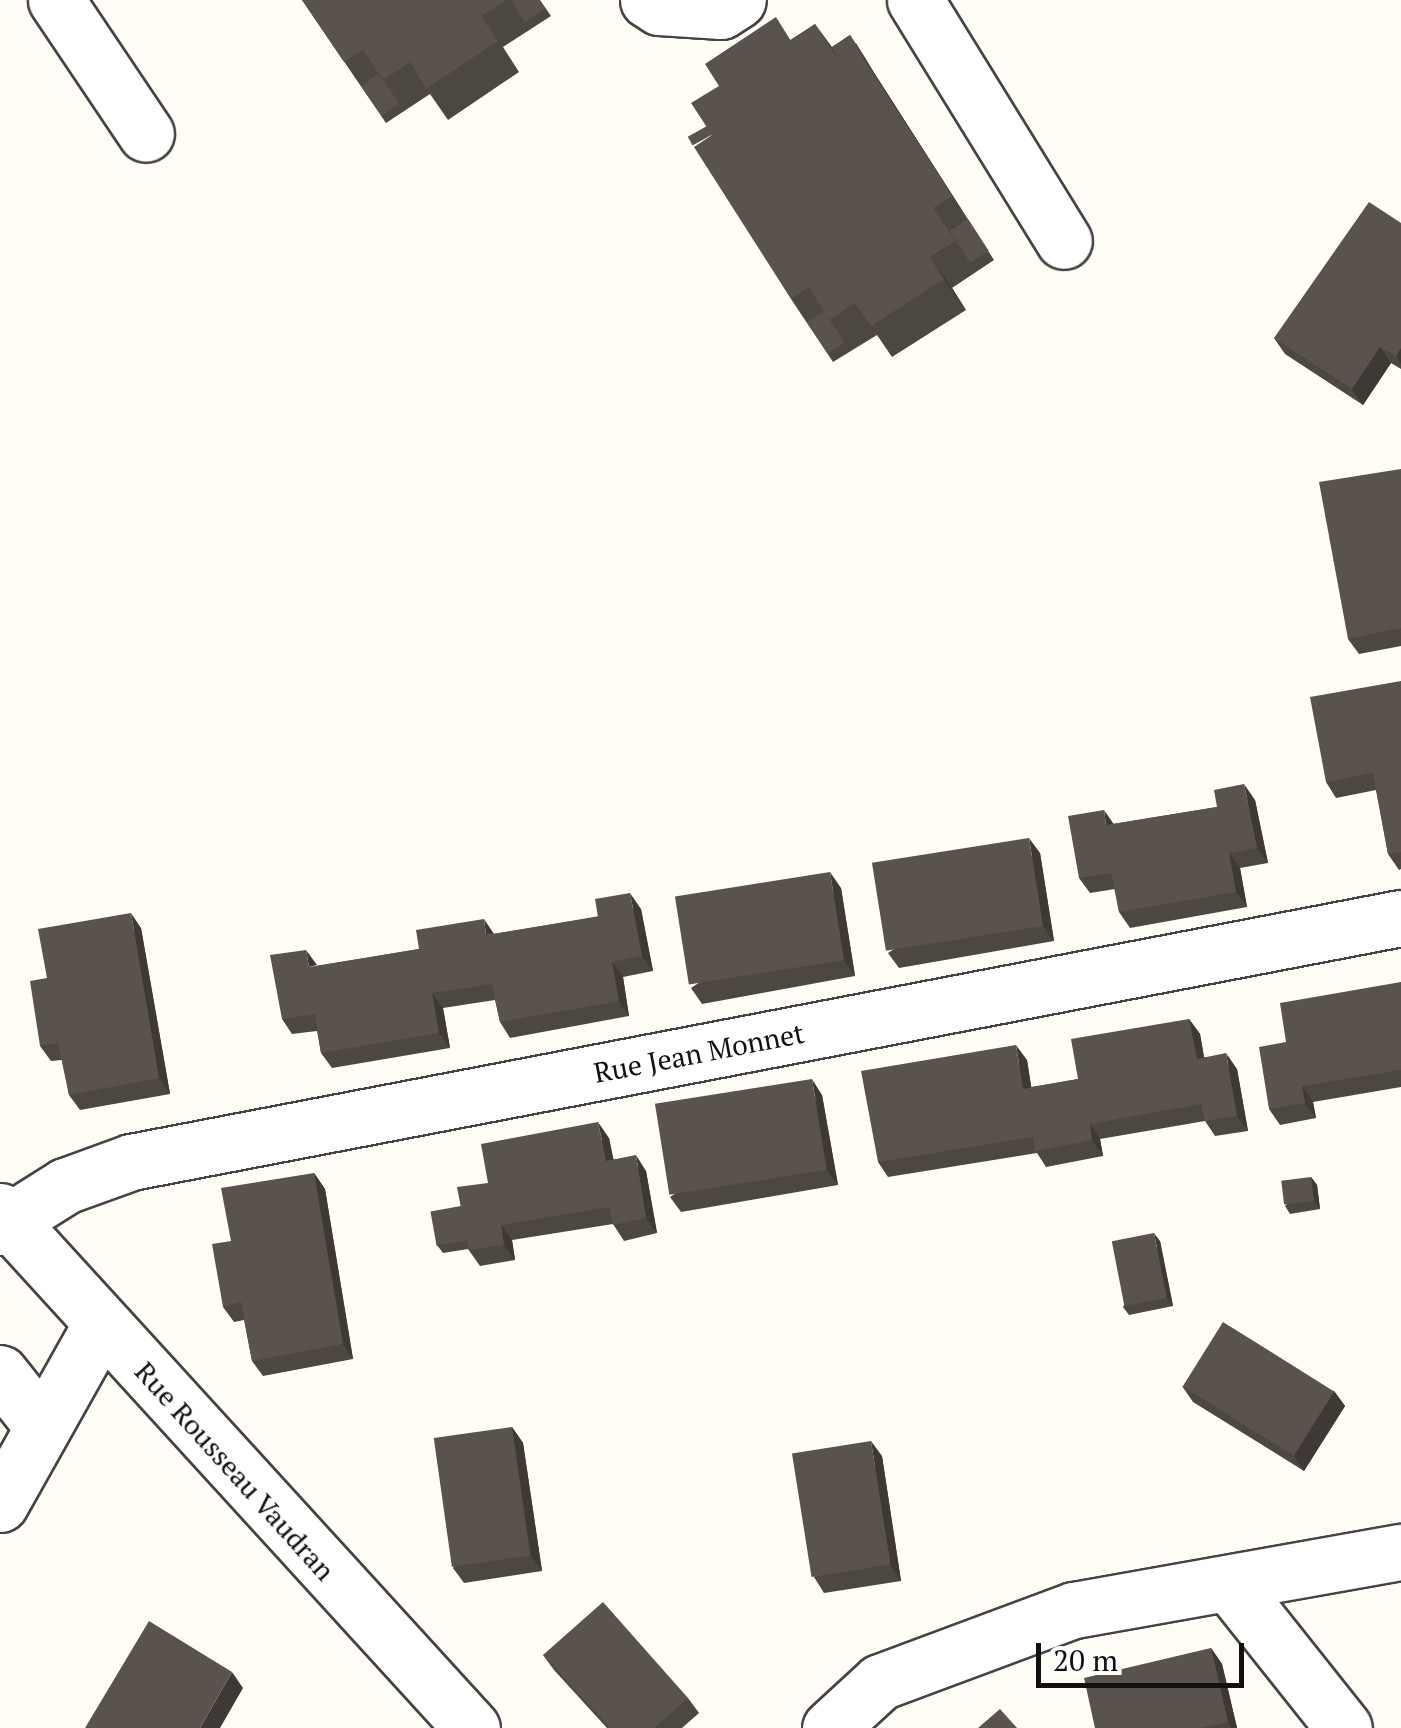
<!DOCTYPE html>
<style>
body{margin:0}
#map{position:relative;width:1401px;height:1728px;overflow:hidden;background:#fffdf5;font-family:"PT Serif",serif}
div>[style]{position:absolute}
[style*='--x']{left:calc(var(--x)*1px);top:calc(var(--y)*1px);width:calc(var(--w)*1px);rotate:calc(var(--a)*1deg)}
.roads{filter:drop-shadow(2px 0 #444) drop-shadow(-2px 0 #444) drop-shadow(0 2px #444) drop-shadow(0 -2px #444)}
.minor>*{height:55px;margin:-27.5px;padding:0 27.5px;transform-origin:27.5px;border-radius:27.5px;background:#fff}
.wall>*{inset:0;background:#4d4742}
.shaded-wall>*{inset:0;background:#3f3936}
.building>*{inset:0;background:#5a524d;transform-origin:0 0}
span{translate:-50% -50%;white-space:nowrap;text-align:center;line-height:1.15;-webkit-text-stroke:10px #fff;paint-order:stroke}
.street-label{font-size:28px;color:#111}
.scale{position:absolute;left:1036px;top:1643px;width:208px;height:45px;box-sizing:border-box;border:5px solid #111;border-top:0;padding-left:12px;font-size:30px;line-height:35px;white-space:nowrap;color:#111;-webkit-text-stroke:8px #fff;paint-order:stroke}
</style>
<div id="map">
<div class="roads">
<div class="minor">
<i style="--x:56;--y:0;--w:161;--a:56.1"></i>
<i style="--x:648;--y:0;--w:13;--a:32"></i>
<i style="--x:659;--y:7;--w:62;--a:3.7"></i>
<i style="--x:721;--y:11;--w:20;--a:-33"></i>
<i style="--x:915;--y:0;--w:283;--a:58.3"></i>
<i style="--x:0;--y:1211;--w:700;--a:47.61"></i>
<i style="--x:0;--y:1227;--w:77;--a:-32.2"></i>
<i style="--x:65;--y:1186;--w:70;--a:-20"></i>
<i style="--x:131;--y:1162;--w:1293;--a:-10.88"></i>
<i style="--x:0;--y:1373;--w:69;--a:51.5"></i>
<i style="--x:0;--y:1504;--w:206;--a:-60.7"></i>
<i style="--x:1231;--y:1586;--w:181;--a:51.5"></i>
<i style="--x:830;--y:1728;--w:68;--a:-42.6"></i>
<i style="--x:880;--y:1682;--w:207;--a:-20.4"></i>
<i style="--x:1074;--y:1610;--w:332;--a:-10.1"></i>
</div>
</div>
<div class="wall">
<i style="clip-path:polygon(302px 0,540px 0,551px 16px,503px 47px,519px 72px,448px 120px,430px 94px,386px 123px)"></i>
<i style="clip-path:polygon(815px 24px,832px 47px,850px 35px,994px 260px,952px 288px,966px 310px,892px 357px,877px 335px,833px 362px,791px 299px,707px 126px,719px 86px)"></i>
<i style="clip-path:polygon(1401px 223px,1401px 369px,1391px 363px,1363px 405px,1285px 354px,1274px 338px)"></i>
<i style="clip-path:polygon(1401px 469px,1401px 646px,1359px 654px,1348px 639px)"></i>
<i style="clip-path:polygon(1401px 681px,1401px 869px,1399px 870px,1388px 854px,1376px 790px,1336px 798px,1326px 782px)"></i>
<i style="clip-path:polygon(1255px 800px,1268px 863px,1240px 868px,1247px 907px,1130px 928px,1119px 912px,1115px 889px,1090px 893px,1079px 878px,1113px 824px,1217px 807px)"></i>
<i style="clip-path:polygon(1040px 853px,1054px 941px,899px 968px,888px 953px)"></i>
<i style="clip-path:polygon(841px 888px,855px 976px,702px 1004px,691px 988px)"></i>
<i style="clip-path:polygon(641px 909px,653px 971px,623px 977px,629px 1016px,510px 1038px,500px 1022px,495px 1000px,443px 1008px,450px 1048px,332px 1068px,321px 1053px,317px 1031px,292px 1034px,282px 1019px,317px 966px,419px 949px,494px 934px)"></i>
<i style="clip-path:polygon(141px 928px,170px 1094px,80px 1110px,69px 1095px,62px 1060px,51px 1061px,40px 1046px,47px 978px)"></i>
<i style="clip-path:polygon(1401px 982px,1401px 1087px,1313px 1102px,1316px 1118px,1280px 1125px,1269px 1109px,1286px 1042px)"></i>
<i style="clip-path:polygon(1189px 1019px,1200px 1034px,1204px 1057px,1237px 1069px,1248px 1131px,1215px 1136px,1205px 1121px,1100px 1139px,1103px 1156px,1046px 1167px,1037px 1153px,888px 1177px,878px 1162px,1027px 1060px,1031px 1087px,1078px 1079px)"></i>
<i style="clip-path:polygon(822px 1095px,838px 1185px,681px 1212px,670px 1197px)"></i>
<i style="clip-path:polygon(609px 1138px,613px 1159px,646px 1171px,657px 1233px,624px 1241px,613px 1224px,512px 1240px,515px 1260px,480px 1266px,468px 1249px,443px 1253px,437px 1245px,461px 1206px,488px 1183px)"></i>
<i style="clip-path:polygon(314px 1173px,325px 1189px,353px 1359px,263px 1376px,252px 1361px,244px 1320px,234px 1322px,223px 1307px,231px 1241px)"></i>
<i style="clip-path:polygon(1311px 1177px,1317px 1185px,1320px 1209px,1290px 1214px,1285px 1206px)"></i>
<i style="clip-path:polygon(1160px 1241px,1173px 1306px,1129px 1315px,1123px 1307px)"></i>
<i style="clip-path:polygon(1182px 1386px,1334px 1391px,1345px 1406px,1304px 1471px,1193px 1402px)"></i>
<i style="clip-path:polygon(512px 1427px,523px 1443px,542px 1571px,464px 1583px,453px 1568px)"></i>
<i style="clip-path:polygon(882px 1456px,901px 1581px,824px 1593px,814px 1577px)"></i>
<i style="clip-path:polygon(1211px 1648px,1222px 1664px,1237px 1728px,1095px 1728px)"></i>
<i style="clip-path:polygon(543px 1655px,688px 1698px,699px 1713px,682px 1728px,607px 1728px,554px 1670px)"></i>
</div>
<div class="shaded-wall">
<i style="clip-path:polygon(856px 43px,876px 76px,994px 260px,855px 45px)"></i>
<i style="clip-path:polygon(930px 257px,952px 288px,966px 310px,944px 279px)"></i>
<i style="clip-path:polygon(1380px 347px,1391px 363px,1363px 405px,1352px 389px)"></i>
<i style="clip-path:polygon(1401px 348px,1401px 364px,1396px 356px)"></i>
<i style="clip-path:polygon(1244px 784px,1255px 800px,1268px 863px,1257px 848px)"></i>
<i style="clip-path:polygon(1104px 810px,1115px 826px,1106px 825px)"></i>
<i style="clip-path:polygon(1029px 838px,1040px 853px,1054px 941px,1043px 926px)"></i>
<i style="clip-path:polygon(1229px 853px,1240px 868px,1247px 907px,1236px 892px)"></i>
<i style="clip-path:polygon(830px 872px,841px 888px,855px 976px,844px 960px)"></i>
<i style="clip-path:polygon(630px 893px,641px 909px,653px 971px,642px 956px)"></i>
<i style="clip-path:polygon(131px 913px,141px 928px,170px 1094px,159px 1078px)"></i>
<i style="clip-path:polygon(484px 919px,494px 934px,486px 935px)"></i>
<i style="clip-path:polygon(306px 950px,317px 965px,309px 967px)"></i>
<i style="clip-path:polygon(612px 962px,623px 977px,629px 1016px,619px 1001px)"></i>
<i style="clip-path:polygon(432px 993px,443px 1008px,450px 1048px,439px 1033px)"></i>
<i style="clip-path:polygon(1189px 1019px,1200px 1034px,1207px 1074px,1197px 1059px)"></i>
<i style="clip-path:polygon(1016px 1045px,1027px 1060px,1034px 1104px,1023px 1089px)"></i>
<i style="clip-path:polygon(1226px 1053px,1237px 1069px,1248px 1131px,1237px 1116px)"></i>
<i style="clip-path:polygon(812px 1079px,822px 1095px,838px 1185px,827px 1170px)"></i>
<i style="clip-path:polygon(1302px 1086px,1313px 1102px,1316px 1118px,1305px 1103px)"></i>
<i style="clip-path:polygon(598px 1122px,609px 1138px,617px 1176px,606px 1161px)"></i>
<i style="clip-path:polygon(1090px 1124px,1100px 1139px,1103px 1156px,1092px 1140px)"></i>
<i style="clip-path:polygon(636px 1155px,646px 1171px,657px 1233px,646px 1218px)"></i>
<i style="clip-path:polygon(314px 1173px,325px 1189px,353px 1359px,343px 1344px)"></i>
<i style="clip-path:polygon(1311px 1177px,1317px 1185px,1320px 1209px,1314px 1201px)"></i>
<i style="clip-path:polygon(501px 1225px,512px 1240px,515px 1260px,504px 1245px)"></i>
<i style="clip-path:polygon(1154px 1233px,1160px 1241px,1173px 1306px,1167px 1298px)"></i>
<i style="clip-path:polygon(1334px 1391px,1345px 1406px,1304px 1471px,1293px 1455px)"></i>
<i style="clip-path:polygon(512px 1427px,523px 1443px,542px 1571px,531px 1556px)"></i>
<i style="clip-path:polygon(871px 1441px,882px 1456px,901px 1581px,890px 1565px)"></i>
<i style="clip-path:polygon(1211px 1648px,1222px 1664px,1237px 1728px,1232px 1728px,1228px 1722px)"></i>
<i style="clip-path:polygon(232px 1672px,243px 1688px,220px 1728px,200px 1728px)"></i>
</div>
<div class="building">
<i style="clip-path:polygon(302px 0,507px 0,481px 16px,498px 41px,426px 89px,410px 62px,383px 80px,363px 50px,344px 62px)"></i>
<i style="clip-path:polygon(511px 0,539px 0,545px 8px,525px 22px)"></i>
<i style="clip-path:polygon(776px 17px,791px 41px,815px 24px,836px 57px,855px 45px,952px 196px,933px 208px,955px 241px,930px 257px,944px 279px,871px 326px,855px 303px,829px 320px,809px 287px,791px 299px,694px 147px,712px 135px,691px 103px,719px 86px,705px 64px)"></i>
<i style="clip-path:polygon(850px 35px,871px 67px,855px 45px,837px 56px,832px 47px)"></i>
<i style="left:378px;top:74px;width:36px;height:21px;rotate:54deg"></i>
<i style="left:707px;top:126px;width:10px;height:22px;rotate:61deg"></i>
<i style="clip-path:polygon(1369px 202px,1401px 223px,1401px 348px,1396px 356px,1380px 347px,1352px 389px,1274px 338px)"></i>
<i style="left:968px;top:219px;width:38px;height:22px;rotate:57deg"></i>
<i style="left:824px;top:311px;width:38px;height:20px;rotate:57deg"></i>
<i style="clip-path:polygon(1401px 469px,1401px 628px,1348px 639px,1319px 482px)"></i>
<i style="clip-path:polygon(1401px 681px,1401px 852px,1388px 854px,1373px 773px,1326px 782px,1310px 697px)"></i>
<i style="clip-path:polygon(1244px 784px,1257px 848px,1229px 853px,1236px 892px,1119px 912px,1111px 873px,1079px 878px,1068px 816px,1104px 810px,1106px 825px,1217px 807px,1214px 790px)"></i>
<i style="left:1029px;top:838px;width:89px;height:159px;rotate:81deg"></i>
<i style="left:830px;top:872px;width:89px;height:157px;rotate:81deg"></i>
<i style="clip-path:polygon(630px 893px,642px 956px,612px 962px,619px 1001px,500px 1022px,492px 984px,432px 993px,439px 1033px,321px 1053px,315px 1014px,282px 1019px,270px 955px,306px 950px,309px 967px,419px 949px,416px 930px,484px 919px,486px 935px,598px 917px,595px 899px)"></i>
<i style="clip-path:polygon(131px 913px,159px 1078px,69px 1095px,58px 1043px,40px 1046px,30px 981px,47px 978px,38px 929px)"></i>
<i style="clip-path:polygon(1401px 982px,1401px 1070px,1302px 1086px,1305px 1103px,1269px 1109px,1259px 1047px,1286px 1042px,1280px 1003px)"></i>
<i style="clip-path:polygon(1189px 1019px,1197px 1059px,1226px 1053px,1237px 1116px,1205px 1121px,1201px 1104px,1090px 1124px,1092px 1140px,1035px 1151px,1033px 1137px,878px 1162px,861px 1071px,1016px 1045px,1023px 1089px,1078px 1079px,1071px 1039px)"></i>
<i style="left:812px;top:1079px;width:92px;height:159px;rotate:81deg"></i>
<i style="clip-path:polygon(598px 1122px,606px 1161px,636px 1155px,646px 1218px,613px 1225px,609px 1207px,501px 1225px,504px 1245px,469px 1250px,457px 1187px,488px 1183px,481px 1144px)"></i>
<i style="clip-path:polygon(314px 1173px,343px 1344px,252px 1361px,241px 1302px,223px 1307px,212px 1244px,231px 1241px,221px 1188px)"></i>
<i style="left:1311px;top:1177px;width:24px;height:30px;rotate:83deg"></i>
<i style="left:461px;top:1206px;width:35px;height:31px;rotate:80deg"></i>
<i style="left:1154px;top:1233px;width:66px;height:43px;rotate:79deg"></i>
<i style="left:1223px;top:1322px;width:131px;height:76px;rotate:32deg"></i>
<i style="left:512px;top:1427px;width:130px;height:79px;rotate:82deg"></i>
<i style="left:871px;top:1441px;width:125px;height:80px;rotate:81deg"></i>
<i style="clip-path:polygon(603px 1602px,688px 1698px,654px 1728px,610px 1728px,543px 1655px)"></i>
<i style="clip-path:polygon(149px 1621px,232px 1672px,200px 1728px,85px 1728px)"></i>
<i style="clip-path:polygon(1211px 1648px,1228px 1722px,1201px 1728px,1095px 1728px,1084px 1678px)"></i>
<i style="clip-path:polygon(1000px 1709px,1017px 1728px,978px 1728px)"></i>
</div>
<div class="street-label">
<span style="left:699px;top:1053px;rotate:-11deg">Rue Jean Monnet</span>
<span style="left:235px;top:1471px;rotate:48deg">Rue Rousseau Vaudran</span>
</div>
<div class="scale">20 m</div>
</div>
